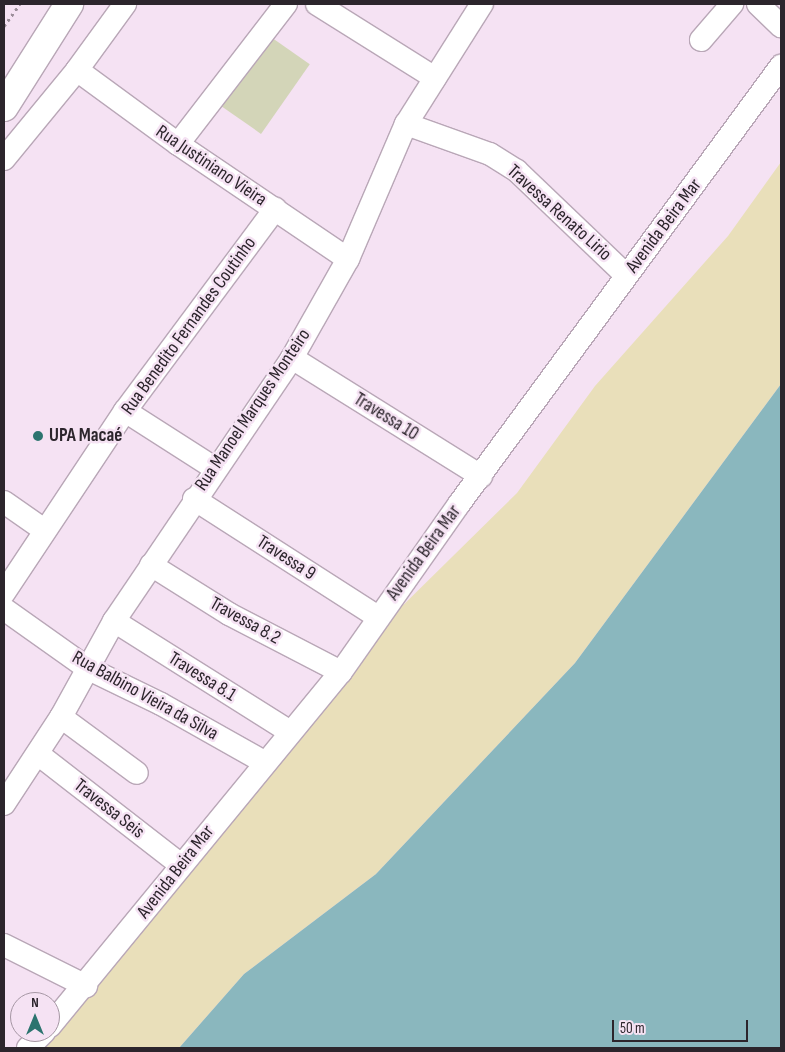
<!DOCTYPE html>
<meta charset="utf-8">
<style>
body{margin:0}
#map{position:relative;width:785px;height:1052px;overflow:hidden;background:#f5e2f3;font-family:"Sofia Sans Condensed",sans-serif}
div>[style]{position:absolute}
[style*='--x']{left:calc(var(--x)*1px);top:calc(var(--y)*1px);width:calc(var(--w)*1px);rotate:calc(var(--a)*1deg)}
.green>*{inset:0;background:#d3d5b8;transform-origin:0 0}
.sand>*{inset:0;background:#e9dfba}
.water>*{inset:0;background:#8ab7be}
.path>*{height:3px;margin-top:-1.5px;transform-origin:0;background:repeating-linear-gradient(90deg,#9c8e9a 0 2.5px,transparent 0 6.5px)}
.roads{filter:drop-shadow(1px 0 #b9a7b7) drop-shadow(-1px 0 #b9a7b7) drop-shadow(0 1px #b9a7b7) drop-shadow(0 -1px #b9a7b7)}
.minor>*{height:22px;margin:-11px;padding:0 11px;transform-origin:11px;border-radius:11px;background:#fff}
.highway>*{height:28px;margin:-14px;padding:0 14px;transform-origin:14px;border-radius:14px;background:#fff}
.dots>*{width:14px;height:14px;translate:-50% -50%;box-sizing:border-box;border:2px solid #f5e2f3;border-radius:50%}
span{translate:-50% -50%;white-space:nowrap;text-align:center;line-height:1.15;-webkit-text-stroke:5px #f5e2f3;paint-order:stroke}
.street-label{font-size:19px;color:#2c252c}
.poi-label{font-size:19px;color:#2c252c;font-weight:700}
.left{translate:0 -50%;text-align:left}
.frame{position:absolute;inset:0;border:5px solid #2c252c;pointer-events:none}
.north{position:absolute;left:10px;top:992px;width:50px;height:50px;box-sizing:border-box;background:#f5e2f3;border:1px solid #a596a3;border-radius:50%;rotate:0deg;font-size:14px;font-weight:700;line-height:20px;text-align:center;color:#2c252c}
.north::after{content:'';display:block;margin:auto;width:18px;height:22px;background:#2c746f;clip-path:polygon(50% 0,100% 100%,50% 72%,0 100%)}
.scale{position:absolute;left:612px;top:1020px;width:136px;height:22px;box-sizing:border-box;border:2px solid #2c252c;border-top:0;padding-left:6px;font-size:15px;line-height:18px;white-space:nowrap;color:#2c252c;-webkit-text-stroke:4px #f5e2f3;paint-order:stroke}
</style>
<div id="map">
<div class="green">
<i style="left:268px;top:35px;width:51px;height:85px;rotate:35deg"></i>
</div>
<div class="sand">
<i style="clip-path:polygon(781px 162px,781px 384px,575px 663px,376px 874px,244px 974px,179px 1048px,45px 1048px,387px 621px,517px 493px,595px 386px,728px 236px)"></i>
</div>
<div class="water">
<i style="clip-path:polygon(781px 384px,781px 1048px,179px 1048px,244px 974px,376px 874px,575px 663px)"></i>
</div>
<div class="path">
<i style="--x:4;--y:26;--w:27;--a:-54"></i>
</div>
<div class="roads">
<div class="minor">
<i style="--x:317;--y:4;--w:139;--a:32.1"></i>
<i style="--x:758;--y:4;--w:32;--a:44"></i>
<i style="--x:701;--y:40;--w:48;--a:-49.3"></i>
<i style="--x:77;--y:70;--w:125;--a:36.2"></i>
<i style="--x:178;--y:144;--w:205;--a:34.1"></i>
<i style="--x:406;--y:124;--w:89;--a:19.7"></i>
<i style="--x:490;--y:154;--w:32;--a:32"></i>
<i style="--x:517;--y:171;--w:151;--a:43.7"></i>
<i style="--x:178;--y:144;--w:177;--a:-52.4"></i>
<i style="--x:4;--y:159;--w:115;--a:-50.6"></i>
<i style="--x:77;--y:70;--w:82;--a:-54"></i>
<i style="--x:292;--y:358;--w:223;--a:32"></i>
<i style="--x:125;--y:411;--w:106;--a:32.6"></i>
<i style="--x:194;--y:499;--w:219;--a:32.7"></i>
<i style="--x:4;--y:502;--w:49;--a:35"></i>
<i style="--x:151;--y:565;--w:92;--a:32.1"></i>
<i style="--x:229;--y:614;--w:126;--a:27.4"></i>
<i style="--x:4;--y:593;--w:219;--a:-56.4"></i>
<i style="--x:125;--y:411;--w:252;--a:-53.4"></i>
<i style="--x:4;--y:609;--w:102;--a:35.4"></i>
<i style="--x:87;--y:668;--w:82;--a:25.9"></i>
<i style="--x:161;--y:704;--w:118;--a:29.4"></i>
<i style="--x:114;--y:621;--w:208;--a:32.2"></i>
<i style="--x:61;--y:717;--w:94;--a:36.4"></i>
<i style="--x:38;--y:754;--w:181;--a:37.8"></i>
<i style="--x:4;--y:804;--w:104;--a:-56.8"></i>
<i style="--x:61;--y:717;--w:110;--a:-61.1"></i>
<i style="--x:114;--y:621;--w:318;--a:-55.9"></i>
<i style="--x:292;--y:358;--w:114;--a:-60.5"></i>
<i style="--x:348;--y:259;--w:147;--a:-66.8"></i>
<i style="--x:406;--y:124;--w:142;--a:-57.7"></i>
<i style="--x:4;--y:945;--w:92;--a:26.6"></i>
<i style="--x:50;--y:1026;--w:458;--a:-50.6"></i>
<i style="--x:341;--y:672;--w:205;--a:-54.9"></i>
<i style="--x:459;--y:504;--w:544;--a:-53.68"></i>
<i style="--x:28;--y:1048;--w:23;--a:-45"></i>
</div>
<div class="highway">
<i style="--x:4;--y:107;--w:122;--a:-57.7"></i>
</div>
</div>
<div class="dots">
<i style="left:38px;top:436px;background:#2c746f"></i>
</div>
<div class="street-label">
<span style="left:211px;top:166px;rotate:34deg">Rua Justiniano Vieira</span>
<span style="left:559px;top:213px;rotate:42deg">Travessa Renato Lirio</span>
<span style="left:664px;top:226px;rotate:-53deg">Avenida Beira Mar</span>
<span style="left:189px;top:326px;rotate:-54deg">Rua Benedito Fernandes Coutinho</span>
<span style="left:253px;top:410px;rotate:-56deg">Rua Manoel Marques Monteiro</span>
<span style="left:386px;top:417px;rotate:32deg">Travessa 10</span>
<span style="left:424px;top:553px;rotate:-54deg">Avenida Beira Mar</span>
<span style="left:286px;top:558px;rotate:33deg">Travessa 9</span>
<span style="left:245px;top:621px;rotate:29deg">Travessa 8.2</span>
<span style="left:202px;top:677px;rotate:32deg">Travessa 8.1</span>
<span style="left:145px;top:696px;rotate:29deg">Rua Balbino Vieira da Silva</span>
<span style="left:109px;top:809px;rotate:38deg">Travessa Seis</span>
<span style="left:176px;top:872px;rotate:-52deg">Avenida Beira Mar</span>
</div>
<div class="poi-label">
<span class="left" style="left:49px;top:436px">UPA Macaé</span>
</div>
<div class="frame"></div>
<div class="north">N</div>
<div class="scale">50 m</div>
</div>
